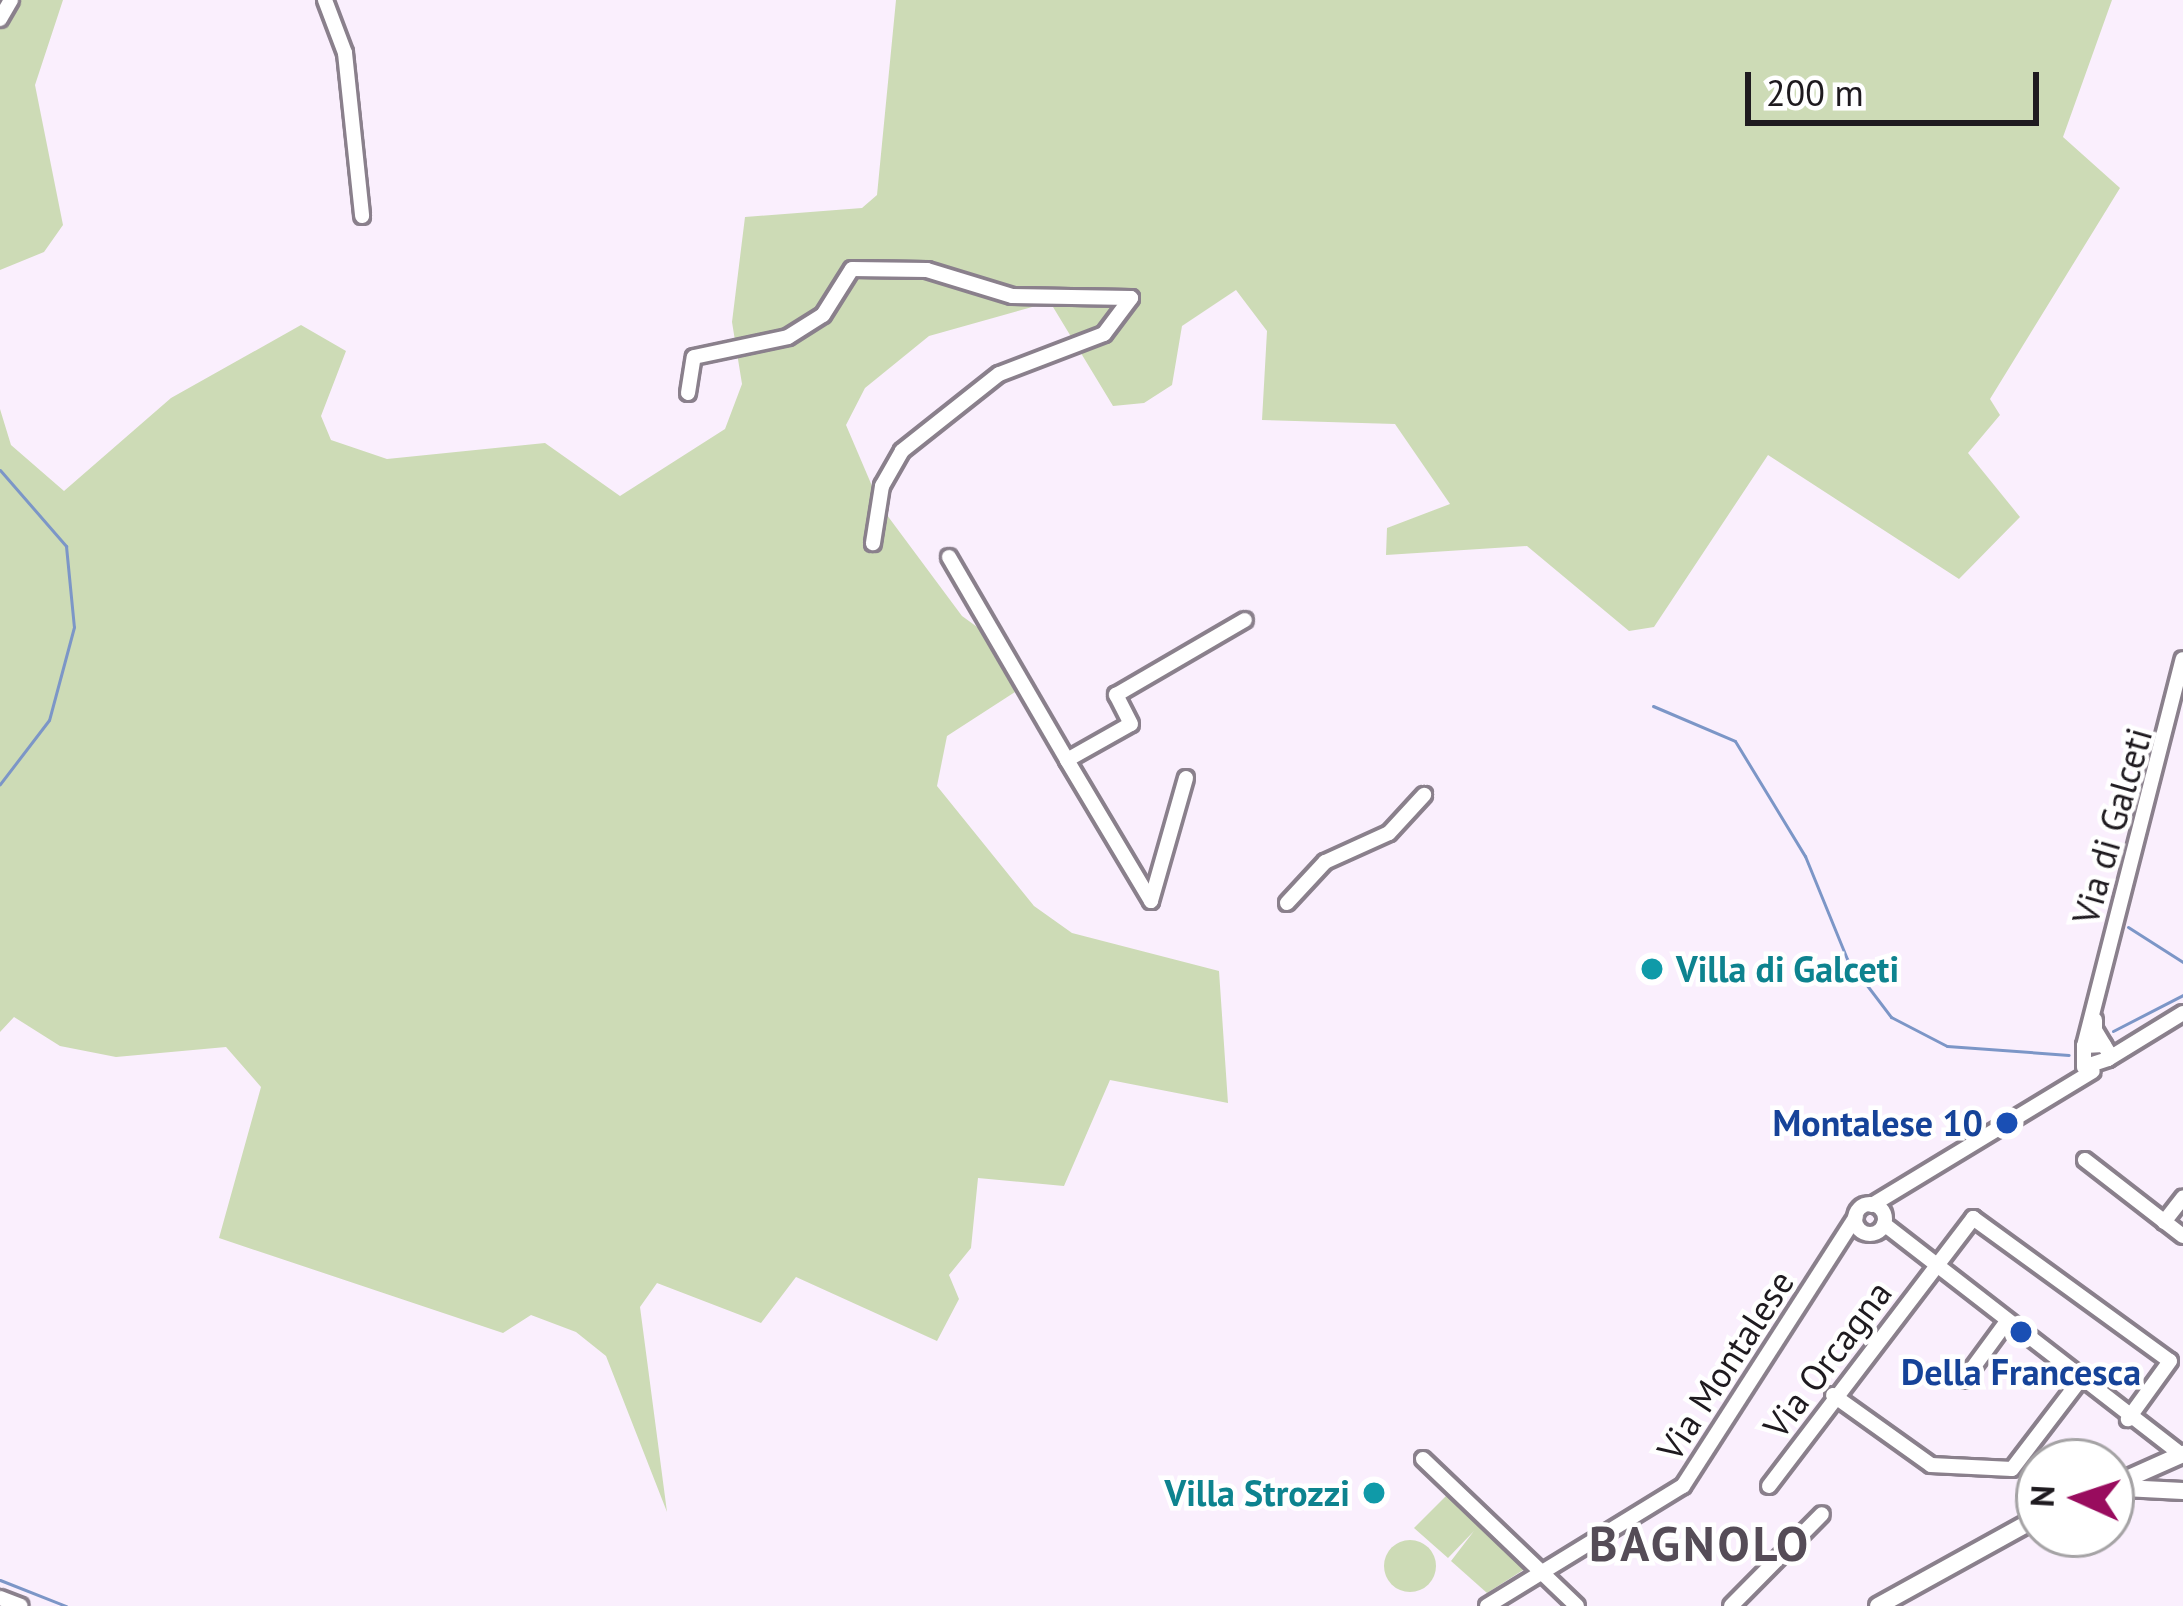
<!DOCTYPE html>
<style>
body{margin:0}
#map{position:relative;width:2183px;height:1606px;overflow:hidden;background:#faeffd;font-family:"PT Sans",sans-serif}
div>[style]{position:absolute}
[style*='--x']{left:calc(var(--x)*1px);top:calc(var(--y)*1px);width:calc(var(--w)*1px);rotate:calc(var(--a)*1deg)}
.green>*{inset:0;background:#cddbb6}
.round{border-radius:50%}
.stream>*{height:3px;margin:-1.5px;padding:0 1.5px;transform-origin:1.5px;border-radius:1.5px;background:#7c96c7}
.roads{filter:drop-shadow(3px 0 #8a808c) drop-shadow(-3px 0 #8a808c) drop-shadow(0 3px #8a808c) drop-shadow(0 -3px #8a808c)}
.minor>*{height:14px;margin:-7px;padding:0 7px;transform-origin:7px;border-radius:7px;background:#fff}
.minor>.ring{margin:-7px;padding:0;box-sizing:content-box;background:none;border:14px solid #fff;border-radius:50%}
.major>*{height:16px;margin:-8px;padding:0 8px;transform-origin:8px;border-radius:8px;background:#fff}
.dots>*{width:33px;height:33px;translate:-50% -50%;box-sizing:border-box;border:6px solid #fff;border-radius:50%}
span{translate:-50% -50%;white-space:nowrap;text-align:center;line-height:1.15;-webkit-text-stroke:9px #fff;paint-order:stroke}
.street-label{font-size:36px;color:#1e1a1f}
.culture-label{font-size:36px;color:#0d838f;font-weight:700}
.left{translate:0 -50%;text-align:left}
.right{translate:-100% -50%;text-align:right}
.transit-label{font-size:36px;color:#164399;font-weight:700}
.district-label{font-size:48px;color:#554c57;font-weight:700;letter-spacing:3px}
.north{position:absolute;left:2015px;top:1438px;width:120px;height:120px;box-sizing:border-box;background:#fff;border:3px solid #a5a3a5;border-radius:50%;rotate:273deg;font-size:33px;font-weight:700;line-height:48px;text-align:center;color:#1e1a1f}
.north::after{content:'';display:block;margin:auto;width:42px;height:54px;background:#990c5e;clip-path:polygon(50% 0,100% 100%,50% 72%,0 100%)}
.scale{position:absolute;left:1745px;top:72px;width:294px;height:54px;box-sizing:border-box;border:6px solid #1e1a1f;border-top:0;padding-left:15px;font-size:36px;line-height:42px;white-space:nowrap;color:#1e1a1f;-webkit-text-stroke:9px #fff;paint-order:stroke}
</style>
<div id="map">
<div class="green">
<i style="clip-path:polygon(0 0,63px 0,35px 85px,63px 225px,44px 252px,0 270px)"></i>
<i style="clip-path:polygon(896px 0,2112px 0,2063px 137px,2120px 188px,1990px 399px,2000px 415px,1968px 453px,2020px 517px,1959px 579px,1768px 455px,1654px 627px,1629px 631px,1527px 546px,1386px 555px,1387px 528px,1450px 504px,1395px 424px,1262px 420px,1267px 331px,1236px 290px,1182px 326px,1172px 385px,1144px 403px,1113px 406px,1050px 302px,929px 336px,865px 388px,846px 425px,881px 507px,962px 616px,991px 637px,1015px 692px,947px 736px,937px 786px,1034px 906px,1072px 933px,1219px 971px,1228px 1103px,1110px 1080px,1064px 1186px,978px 1178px,971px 1248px,949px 1275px,959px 1299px,937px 1341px,796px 1277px,761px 1323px,657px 1283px,640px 1307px,667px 1512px,606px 1356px,576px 1332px,531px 1315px,503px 1333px,219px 1238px,261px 1087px,226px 1047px,116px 1057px,60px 1046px,14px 1017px,0 1032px,0 409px,11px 445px,64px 491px,171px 398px,301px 325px,346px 351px,321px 416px,331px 440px,387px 459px,545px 443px,620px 496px,725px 429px,742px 384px,732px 322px,745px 217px,862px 208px,877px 195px)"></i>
<i style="clip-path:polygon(1449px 1493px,1528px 1567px,1487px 1593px,1451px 1561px,1474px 1531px,1448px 1558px,1414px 1528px)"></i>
<i class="round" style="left:1384px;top:1540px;width:52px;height:52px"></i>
</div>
<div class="stream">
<i style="--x:0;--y:470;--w:101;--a:49"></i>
<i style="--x:66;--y:546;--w:81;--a:84.4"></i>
<i style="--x:74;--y:627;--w:96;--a:105"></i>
<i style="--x:49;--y:720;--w:81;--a:127.4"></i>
<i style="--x:1653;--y:706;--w:89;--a:23.1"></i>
<i style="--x:1735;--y:741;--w:135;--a:58.7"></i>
<i style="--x:1805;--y:856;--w:111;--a:67.8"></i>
<i style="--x:1847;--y:959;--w:73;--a:52.8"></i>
<i style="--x:1891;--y:1017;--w:63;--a:27.4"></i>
<i style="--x:1947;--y:1046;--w:122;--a:4.2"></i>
<i style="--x:2128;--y:927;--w:65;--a:32.5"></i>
<i style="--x:2113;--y:1031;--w:79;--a:-27.2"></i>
<i style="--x:0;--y:1580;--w:71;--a:21.5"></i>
</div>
<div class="roads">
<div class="minor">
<i style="--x:325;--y:0;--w:57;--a:69.3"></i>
<i style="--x:345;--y:53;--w:164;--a:84"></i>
<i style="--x:0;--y:19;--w:22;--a:-60"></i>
<i style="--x:688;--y:393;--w:36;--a:-81"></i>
<i style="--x:694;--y:357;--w:96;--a:-12"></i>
<i style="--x:788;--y:337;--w:41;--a:-32.2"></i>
<i style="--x:823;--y:315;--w:54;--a:-57.8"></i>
<i style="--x:852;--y:269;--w:75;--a:0.8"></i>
<i style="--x:927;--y:270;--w:89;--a:17"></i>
<i style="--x:1012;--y:296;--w:119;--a:1"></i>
<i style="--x:1131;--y:298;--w:45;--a:126.9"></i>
<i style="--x:1104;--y:334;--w:112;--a:159.1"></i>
<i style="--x:999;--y:374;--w:124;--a:141.6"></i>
<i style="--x:902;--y:451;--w:40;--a:119.7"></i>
<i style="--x:882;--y:486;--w:58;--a:99"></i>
<i style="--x:949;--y:557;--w:235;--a:59.8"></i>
<i style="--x:1186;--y:778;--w:128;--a:105.9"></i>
<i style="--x:1151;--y:901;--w:164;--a:-120.8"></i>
<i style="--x:1067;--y:760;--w:73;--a:-29.4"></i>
<i style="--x:1131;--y:724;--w:33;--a:-117"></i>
<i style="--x:1116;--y:695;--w:149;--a:-30.2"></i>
<i style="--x:1287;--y:903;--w:56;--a:-47.2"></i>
<i style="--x:1325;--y:862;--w:70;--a:-24.4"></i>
<i style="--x:1389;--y:833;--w:52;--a:-47.4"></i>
<i style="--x:2095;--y:1020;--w:10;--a:90"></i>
<i style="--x:2095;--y:1030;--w:26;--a:59"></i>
<i style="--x:2108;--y:1052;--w:7;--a:90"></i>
<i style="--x:2108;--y:1059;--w:25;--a:162"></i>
<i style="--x:2084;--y:1067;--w:21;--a:-90"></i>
<i style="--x:2084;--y:1046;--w:20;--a:-3"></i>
<i style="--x:2084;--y:1046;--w:399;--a:-75.7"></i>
<i style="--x:2108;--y:1059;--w:88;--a:-31.5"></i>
<i style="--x:2085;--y:1160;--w:124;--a:37.8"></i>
<i class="ring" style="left:1855px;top:1204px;width:16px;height:16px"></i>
<i style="--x:1872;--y:1205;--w:258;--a:-31.2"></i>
<i style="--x:2164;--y:1222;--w:31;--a:-52"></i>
<i style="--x:1884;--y:1224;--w:377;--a:37.8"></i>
<i style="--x:1964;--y:1380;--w:69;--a:-53.8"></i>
<i style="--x:1833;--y:1395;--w:120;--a:35.5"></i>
<i style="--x:1931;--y:1465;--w:81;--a:2.8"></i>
<i style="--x:2012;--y:1469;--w:112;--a:-52.6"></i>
<i style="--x:1423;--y:1459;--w:213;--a:43.7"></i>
<i style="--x:1769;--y:1486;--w:337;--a:-52.7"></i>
<i style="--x:1973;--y:1218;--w:243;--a:36"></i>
<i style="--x:2170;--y:1361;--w:72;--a:125.9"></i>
<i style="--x:0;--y:1598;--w:22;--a:21"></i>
<i style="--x:1487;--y:1606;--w:230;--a:-31.5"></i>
<i style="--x:1683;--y:1486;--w:320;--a:-57.3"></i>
<i style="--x:1731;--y:1606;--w:129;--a:-45.3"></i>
</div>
<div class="major">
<i style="--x:2111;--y:1486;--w:79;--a:-24"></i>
<i style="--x:2124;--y:1488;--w:59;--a:2.9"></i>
<i style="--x:1878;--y:1606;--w:184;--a:-28.9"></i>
</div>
</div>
<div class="dots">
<i style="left:1652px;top:969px;background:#0f9aa8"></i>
<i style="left:2007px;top:1123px;background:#1a4fb4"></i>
<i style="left:2021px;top:1332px;background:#1a4fb4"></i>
<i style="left:1374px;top:1493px;background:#0f9aa8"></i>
</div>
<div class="street-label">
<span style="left:2112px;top:826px;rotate:-74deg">Via di Galceti</span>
<span style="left:1827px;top:1359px;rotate:-53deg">Via Orcagna</span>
<span style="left:1725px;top:1365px;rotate:-57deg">Via Montalese</span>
</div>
<div class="culture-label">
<span class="left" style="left:1676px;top:969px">Villa di Galceti</span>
<span class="right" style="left:1350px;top:1493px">Villa Strozzi</span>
</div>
<div class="transit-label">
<span class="right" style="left:1983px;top:1123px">Montalese 10</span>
<span style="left:2021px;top:1372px">Della Francesca</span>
</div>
<div class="district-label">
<span style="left:1700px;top:1544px">BAGNOLO</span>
</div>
<div class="north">N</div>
<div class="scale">200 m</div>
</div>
